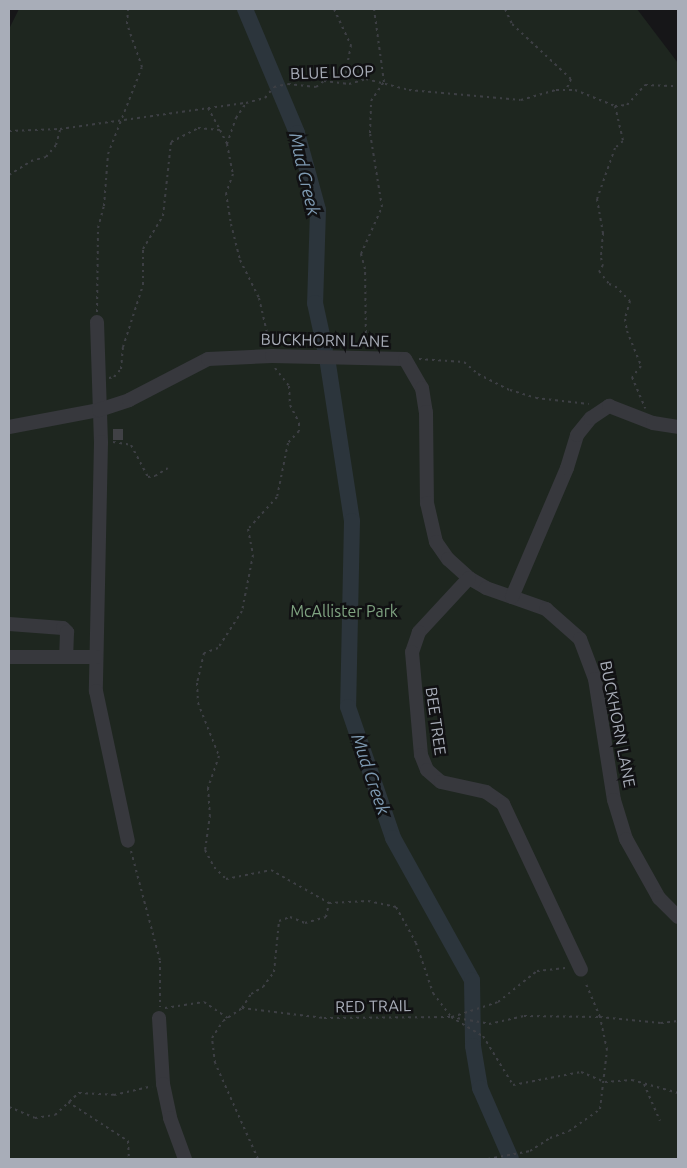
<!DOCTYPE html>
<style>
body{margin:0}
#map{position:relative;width:687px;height:1168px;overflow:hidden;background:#161618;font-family:Ubuntu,sans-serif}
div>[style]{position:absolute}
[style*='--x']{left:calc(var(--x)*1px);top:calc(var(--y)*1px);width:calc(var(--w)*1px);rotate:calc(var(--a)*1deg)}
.green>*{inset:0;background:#1e261f}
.river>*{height:16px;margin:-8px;padding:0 8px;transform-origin:8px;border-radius:8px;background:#2c353c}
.building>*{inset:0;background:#404145;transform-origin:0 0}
.path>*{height:2px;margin-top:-1px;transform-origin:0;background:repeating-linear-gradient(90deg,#3d3f44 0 2.5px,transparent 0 6.5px)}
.minor>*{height:14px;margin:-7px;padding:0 7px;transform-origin:7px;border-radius:7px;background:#37383d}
span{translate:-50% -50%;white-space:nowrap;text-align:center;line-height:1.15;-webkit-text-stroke:5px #111113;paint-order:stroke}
.street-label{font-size:16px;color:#a8adb8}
.park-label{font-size:16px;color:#7fa381}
.water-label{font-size:18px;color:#7f9bb3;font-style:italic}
.frame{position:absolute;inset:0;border:10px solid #a8adb8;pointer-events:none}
</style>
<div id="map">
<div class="green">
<i style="clip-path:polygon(19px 9px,637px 9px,678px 63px,678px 1159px,9px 1159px,9px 29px)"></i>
</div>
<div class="river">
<i style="--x:245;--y:9;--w:134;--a:67.2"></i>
<i style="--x:297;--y:133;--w:80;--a:74.7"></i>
<i style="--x:318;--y:210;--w:93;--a:91.8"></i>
<i style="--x:315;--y:303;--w:47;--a:77.7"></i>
<i style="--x:328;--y:364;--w:159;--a:81.3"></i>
<i style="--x:352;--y:521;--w:186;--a:91.2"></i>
<i style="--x:348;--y:707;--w:139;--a:71"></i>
<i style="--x:393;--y:838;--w:162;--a:60.9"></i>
<i style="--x:472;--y:980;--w:66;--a:89.1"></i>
<i style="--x:473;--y:1046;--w:43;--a:80.5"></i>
<i style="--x:480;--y:1088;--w:77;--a:66.4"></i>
</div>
<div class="building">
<i style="left:113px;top:429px;width:10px;height:11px"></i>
</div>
<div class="path">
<i style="--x:334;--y:9;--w:40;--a:65"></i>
<i style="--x:351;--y:45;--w:26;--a:101"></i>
<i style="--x:346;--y:71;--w:13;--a:77"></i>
<i style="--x:505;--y:9;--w:17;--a:65"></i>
<i style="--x:512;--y:24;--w:81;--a:43"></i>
<i style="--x:571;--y:79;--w:12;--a:114"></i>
<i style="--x:615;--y:106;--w:36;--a:77"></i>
<i style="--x:623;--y:141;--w:11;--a:139"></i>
<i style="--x:615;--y:148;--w:54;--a:109.4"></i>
<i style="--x:597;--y:199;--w:35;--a:80"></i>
<i style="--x:603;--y:233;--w:25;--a:95"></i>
<i style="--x:601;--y:258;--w:7;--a:74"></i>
<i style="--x:603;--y:265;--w:7;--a:124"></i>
<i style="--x:599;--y:271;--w:16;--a:52"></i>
<i style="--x:609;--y:284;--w:6;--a:18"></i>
<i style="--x:615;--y:286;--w:21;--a:45"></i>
<i style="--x:630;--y:301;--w:19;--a:106"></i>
<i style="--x:625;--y:319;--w:12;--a:81"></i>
<i style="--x:627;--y:331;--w:38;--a:68"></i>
<i style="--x:641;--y:366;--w:14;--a:129"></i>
<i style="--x:632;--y:377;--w:34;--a:67"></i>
<i style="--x:208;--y:108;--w:25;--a:61"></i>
<i style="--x:9;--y:131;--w:51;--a:-2.2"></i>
<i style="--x:60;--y:129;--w:188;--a:-8"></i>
<i style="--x:246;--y:103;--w:20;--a:-15"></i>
<i style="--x:265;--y:98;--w:14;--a:-51"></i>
<i style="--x:274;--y:87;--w:14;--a:-12"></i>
<i style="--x:288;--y:84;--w:28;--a:6"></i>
<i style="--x:316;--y:87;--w:10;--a:-37"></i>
<i style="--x:324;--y:81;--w:25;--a:7"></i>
<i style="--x:349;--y:84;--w:18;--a:-16"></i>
<i style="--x:366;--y:79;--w:44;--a:14.3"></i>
<i style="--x:409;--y:90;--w:112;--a:5.1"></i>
<i style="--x:521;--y:100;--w:36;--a:-16"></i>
<i style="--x:556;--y:90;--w:19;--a:0"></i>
<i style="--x:575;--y:90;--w:43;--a:21.8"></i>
<i style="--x:615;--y:106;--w:12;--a:-5"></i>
<i style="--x:627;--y:105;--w:27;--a:-48"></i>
<i style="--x:645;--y:85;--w:33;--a:2"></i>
<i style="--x:227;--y:144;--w:28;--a:-71"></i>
<i style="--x:236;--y:118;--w:18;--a:-56"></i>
<i style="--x:9;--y:175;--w:26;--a:-32"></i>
<i style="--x:31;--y:161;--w:16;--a:-15"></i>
<i style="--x:46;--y:157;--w:16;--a:-50"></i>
<i style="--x:56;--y:145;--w:16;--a:-75"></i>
<i style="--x:97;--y:312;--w:84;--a:-89.3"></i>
<i style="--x:98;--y:228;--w:23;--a:-75"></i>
<i style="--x:104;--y:206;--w:52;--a:-85.6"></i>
<i style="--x:108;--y:154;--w:93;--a:-68.7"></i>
<i style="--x:142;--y:67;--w:46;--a:-109.2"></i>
<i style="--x:127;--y:24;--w:15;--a:-86"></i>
<i style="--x:366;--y:346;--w:77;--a:-90.7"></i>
<i style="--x:365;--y:269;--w:16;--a:-105"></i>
<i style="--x:361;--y:254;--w:51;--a:-65.9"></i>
<i style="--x:382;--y:207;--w:75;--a:-99.2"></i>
<i style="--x:370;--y:133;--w:32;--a:-88"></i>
<i style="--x:371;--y:101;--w:23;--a:-56"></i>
<i style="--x:384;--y:82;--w:74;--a:-97.8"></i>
<i style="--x:419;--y:359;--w:45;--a:3.8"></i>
<i style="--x:464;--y:362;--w:18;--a:41"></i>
<i style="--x:478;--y:374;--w:36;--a:27"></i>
<i style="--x:510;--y:390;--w:27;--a:17"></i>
<i style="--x:536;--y:398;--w:53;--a:6.5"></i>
<i style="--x:275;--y:368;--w:23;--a:52"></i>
<i style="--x:289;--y:386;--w:19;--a:87"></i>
<i style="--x:290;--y:405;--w:20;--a:63"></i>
<i style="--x:299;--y:423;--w:8;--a:90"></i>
<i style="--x:299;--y:431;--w:16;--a:133"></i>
<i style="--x:288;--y:443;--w:55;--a:101.5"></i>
<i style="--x:277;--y:497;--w:43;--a:132.2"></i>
<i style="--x:248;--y:529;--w:26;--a:79"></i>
<i style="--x:253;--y:555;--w:57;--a:101.1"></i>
<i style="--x:242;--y:611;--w:44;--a:123"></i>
<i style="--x:218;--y:648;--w:15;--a:160"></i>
<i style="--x:204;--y:653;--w:31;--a:103"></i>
<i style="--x:197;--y:683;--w:20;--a:87"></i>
<i style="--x:198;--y:703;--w:57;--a:68.4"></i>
<i style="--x:219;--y:756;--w:34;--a:109"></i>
<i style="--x:208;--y:788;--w:27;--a:86"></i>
<i style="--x:210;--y:815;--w:35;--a:98"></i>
<i style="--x:205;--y:850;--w:19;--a:62"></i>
<i style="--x:214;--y:867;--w:17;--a:45"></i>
<i style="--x:226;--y:879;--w:46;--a:-11.3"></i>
<i style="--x:271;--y:870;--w:67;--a:29.6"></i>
<i style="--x:109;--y:378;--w:5;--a:-11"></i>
<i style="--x:114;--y:377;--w:11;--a:-49"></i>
<i style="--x:121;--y:369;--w:22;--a:-85"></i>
<i style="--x:123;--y:347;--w:65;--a:-72.1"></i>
<i style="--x:143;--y:285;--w:36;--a:-90"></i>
<i style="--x:143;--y:249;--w:39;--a:-59"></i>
<i style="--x:163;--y:216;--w:74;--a:-83.8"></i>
<i style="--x:171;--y:142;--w:30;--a:-27"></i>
<i style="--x:198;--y:128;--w:22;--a:5"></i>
<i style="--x:220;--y:130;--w:16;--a:63"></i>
<i style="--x:227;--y:144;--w:31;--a:79"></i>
<i style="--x:233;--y:174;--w:20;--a:110"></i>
<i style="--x:226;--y:193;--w:31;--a:81"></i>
<i style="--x:231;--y:224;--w:37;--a:76"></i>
<i style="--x:240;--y:260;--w:42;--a:63.4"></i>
<i style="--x:259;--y:298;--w:49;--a:77.1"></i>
<i style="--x:113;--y:442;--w:18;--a:9"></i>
<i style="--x:131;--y:445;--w:36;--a:62"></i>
<i style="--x:148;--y:477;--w:7;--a:-8"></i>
<i style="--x:155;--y:476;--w:15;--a:-32"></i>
<i style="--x:131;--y:851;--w:114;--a:75.2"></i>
<i style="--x:160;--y:961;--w:46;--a:90"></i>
<i style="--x:165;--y:1008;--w:39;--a:-9"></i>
<i style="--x:204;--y:1002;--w:29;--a:34"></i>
<i style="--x:242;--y:1008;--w:17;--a:-57"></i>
<i style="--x:251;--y:994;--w:14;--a:-30"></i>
<i style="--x:263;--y:987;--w:19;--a:-54"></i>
<i style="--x:274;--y:972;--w:51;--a:-84.4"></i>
<i style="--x:279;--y:921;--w:12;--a:-20"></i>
<i style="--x:290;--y:917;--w:16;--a:22"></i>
<i style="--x:305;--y:923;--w:22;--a:-16"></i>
<i style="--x:326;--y:917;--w:14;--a:-78"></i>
<i style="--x:329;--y:903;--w:39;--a:-3"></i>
<i style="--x:368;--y:901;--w:29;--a:12"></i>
<i style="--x:396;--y:907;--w:41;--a:60.9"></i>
<i style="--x:416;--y:943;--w:53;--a:71.2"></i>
<i style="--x:433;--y:993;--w:30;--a:53"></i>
<i style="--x:451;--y:1017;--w:37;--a:31"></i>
<i style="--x:483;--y:1036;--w:57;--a:58.5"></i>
<i style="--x:513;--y:1085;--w:69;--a:-10.8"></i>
<i style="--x:581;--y:1072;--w:26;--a:23"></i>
<i style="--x:605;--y:1082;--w:27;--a:-4"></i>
<i style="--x:632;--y:1080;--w:48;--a:15.8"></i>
<i style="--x:452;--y:1017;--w:48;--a:-18.1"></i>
<i style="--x:498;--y:1002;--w:50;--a:-38.5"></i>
<i style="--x:537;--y:971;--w:31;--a:-6"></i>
<i style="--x:644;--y:1084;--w:40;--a:66.6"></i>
<i style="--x:68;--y:1102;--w:72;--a:33"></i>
<i style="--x:128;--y:1141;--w:18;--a:87"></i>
<i style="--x:9;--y:1107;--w:28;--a:23"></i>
<i style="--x:35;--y:1118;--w:20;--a:-9"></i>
<i style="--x:55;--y:1115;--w:33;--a:-43"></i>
<i style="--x:79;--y:1093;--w:35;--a:3"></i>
<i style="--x:114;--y:1095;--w:39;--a:-13"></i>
<i style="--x:258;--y:1159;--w:105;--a:-114.1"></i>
<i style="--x:215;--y:1063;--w:25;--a:-97"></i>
<i style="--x:212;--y:1038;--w:20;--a:-57"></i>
<i style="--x:223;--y:1021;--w:23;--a:-34"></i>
<i style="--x:242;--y:1008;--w:83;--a:7"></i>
<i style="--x:324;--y:1018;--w:127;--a:-0.5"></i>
<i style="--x:451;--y:1017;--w:39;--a:10"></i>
<i style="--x:489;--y:1024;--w:36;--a:-13"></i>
<i style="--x:524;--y:1016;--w:76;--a:0.8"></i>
<i style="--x:600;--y:1017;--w:61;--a:5.6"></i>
<i style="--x:661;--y:1023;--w:17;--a:-7"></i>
<i style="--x:488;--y:1159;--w:43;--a:-10.8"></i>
<i style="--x:530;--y:1151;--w:24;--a:-33"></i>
<i style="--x:550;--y:1138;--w:20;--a:-20"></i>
<i style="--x:569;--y:1131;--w:38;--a:-35"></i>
<i style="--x:600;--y:1109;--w:59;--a:-83.2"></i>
<i style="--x:607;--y:1050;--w:34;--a:-102"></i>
<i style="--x:600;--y:1017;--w:39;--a:-113"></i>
</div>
<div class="minor">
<i style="--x:97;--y:322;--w:120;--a:88.1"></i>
<i style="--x:101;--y:442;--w:249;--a:91.2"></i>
<i style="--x:96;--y:691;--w:153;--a:78"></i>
<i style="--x:9;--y:427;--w:92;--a:-10.7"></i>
<i style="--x:99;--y:410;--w:32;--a:-18"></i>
<i style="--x:129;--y:400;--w:89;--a:-27.4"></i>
<i style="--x:208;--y:359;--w:64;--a:-2.7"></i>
<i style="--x:272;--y:356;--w:133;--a:1.3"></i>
<i style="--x:405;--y:359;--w:34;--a:60"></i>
<i style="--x:422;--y:388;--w:24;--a:81"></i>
<i style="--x:426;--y:412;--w:91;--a:89.4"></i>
<i style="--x:427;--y:503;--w:40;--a:77"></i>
<i style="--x:436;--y:542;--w:21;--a:55"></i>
<i style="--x:448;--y:559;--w:28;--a:42"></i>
<i style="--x:469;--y:578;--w:20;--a:30"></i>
<i style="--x:486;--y:588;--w:64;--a:19.3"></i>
<i style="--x:546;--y:609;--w:45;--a:41.4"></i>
<i style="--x:580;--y:639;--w:43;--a:69.4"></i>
<i style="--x:595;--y:679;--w:122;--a:81.1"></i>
<i style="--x:614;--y:800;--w:41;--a:72.9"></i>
<i style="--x:626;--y:839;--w:68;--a:60.8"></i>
<i style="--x:659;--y:898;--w:27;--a:45"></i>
<i style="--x:469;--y:578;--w:74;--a:132.8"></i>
<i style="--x:419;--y:632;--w:21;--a:109"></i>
<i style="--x:412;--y:652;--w:103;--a:85"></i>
<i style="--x:421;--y:755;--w:16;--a:68"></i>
<i style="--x:427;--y:770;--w:18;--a:41"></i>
<i style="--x:441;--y:782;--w:46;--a:12.5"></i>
<i style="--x:486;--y:792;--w:21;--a:35"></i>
<i style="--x:503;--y:804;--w:183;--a:64.8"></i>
<i style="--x:512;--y:597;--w:140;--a:-66.9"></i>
<i style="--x:567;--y:468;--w:34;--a:-73"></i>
<i style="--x:577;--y:435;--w:22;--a:-51"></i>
<i style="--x:591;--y:418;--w:22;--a:-34"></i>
<i style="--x:609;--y:406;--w:47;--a:21.1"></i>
<i style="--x:653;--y:423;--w:25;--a:9"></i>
<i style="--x:9;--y:624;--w:54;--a:4.2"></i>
<i style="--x:63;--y:628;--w:6;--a:45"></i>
<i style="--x:67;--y:632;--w:24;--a:92"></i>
<i style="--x:9;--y:657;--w:87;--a:0"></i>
<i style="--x:159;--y:1018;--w:66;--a:86.5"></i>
<i style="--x:163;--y:1084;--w:35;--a:78"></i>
<i style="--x:170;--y:1118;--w:44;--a:69.9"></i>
</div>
<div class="street-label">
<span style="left:332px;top:72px;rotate:-2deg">BLUE LOOP</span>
<span style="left:325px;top:340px;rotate:1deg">BUCKHORN LANE</span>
<span style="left:436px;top:721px;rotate:82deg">BEE TREE</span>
<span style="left:618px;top:724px;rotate:79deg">BUCKHORN LANE</span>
<span style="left:373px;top:1006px;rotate:-1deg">RED TRAIL</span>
</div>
<div class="park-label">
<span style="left:344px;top:611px">McAllister Park</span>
</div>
<div class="water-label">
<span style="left:305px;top:174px;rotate:77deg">Mud Creek</span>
<span style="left:371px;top:774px;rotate:71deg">Mud Creek</span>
</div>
<div class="frame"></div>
</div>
